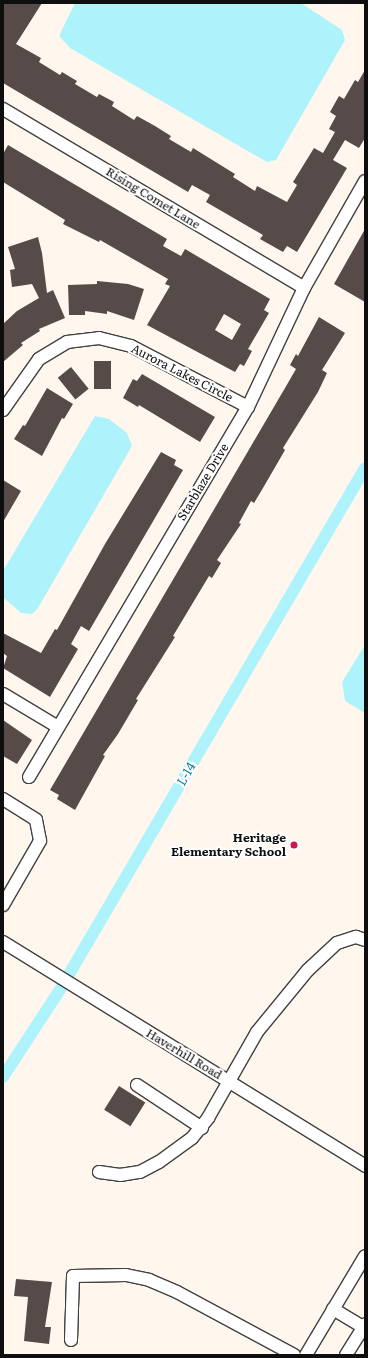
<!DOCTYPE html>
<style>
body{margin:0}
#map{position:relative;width:368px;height:1358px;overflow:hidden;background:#fff7ee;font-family:Literata,serif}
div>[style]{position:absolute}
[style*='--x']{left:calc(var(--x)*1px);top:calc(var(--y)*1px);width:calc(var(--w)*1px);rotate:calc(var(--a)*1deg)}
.water>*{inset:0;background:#aef3fb}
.canal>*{height:12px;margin:-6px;padding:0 6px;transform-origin:6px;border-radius:6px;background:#aef3fb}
.building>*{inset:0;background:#574b49;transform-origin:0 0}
.roads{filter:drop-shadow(1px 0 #414141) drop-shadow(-1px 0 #414141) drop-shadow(0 1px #414141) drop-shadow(0 -1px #414141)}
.minor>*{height:12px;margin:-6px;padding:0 6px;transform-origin:6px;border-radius:6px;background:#fff}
.dots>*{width:11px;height:11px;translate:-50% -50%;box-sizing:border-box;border:2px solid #fff;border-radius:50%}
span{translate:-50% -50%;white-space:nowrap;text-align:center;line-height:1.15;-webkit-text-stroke:4px #fff;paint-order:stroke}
.street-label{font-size:12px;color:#0e0e0e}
.poi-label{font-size:12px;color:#0e0e0e;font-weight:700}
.right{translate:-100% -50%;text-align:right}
.water-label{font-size:13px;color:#0d7c93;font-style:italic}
.frame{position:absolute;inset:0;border:4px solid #0e0e0e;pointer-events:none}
</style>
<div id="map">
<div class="water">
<i style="clip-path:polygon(75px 3px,301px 3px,342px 30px,345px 40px,276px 160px,267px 162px,70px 48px,59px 36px)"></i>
<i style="clip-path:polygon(95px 416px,109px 419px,127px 433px,132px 446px,38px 608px,32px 614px,21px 613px,4px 598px,3px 571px)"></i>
<i style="clip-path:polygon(365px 645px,365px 713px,345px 701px,342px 682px)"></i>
</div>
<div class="canal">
<i style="--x:3;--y:1077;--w:106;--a:-56.9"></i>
<i style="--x:61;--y:988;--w:602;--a:-59.69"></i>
</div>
<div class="building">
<i style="clip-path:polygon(3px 3px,42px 3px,16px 44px,41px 58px,39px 62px,60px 75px,62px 72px,77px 81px,75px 84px,97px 97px,99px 94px,114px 102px,112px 106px,134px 120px,137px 116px,155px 126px,171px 136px,169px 139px,191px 152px,193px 148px,235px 174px,233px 177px,255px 191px,257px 186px,287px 202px,297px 185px,293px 182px,314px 148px,323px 153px,335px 132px,329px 129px,336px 116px,330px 112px,339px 96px,344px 99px,355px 80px,358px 82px,365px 70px,365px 138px,359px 148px,345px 140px,333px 160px,347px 168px,297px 252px,287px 246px,283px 252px,260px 239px,263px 235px,206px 202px,210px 195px,192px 185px,188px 192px,3px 83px)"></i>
<i style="clip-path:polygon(evenodd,8px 145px,167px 239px,163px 246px,181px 256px,185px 249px,270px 299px,264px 310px,269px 313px,248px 349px,252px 351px,244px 366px,240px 364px,235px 372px,147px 325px,170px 286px,165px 284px,168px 279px,100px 240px,99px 242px,63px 224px,65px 220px,3px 182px,3px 154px,8px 145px,224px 314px,241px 324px,232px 340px,215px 330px,224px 314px)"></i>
<i style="clip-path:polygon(365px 229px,365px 302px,334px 284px)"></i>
<i style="clip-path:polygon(38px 237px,42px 253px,47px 293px,53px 290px,65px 318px,39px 329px,40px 331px,21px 343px,23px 345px,3px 362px,3px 324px,17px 311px,39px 298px,32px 284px,12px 287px,10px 270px,15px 269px,8px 247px)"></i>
<i style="clip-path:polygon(97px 281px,128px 284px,144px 289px,134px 320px,107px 311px,107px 314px,85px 311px,85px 315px,69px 315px,68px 285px,97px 284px)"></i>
<i style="clip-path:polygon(319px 317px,345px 333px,322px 370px,327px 373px,318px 392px,283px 448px,285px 450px,263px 488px,254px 503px,251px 501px,239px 523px,241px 524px,217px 560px,221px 563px,212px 578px,209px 576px,173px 636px,175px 637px,136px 699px,138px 700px,118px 734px,103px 755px,105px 756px,75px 810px,57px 799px,59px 795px,50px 790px,285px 388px,296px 369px,290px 365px,296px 354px,298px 356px)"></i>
<i style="left:94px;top:361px;width:17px;height:28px"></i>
<i style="left:71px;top:367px;width:28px;height:17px;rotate:51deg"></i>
<i style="clip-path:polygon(142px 374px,215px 417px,200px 442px,139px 405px,138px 407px,123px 398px,133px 379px,137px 381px)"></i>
<i style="clip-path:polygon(47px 388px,73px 404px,64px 419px,62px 418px,42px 456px,14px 439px,23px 425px,25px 426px)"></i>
<i style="clip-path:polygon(161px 452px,176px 460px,174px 465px,183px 470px,89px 631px,81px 626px,71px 644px,78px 649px,50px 697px,3px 668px,7px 656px,3px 653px,3px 633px,41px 653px,55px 629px,57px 630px,105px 544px)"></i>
<i style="clip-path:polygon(3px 480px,21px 491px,3px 522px)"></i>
<i style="clip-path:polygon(3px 720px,32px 740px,17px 764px,3px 756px)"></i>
<i style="left:119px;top:1086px;width:31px;height:28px;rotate:32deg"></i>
<i style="clip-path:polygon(16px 1279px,52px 1282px,45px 1327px,51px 1327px,49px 1344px,24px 1341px,28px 1297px,14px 1296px)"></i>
</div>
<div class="roads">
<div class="minor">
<i style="--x:3;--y:109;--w:350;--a:30.7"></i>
<i style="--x:3;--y:410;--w:62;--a:-54.8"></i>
<i style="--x:39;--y:359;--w:33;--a:-31"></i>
<i style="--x:67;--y:342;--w:32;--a:-7"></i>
<i style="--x:99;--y:338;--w:33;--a:14"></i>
<i style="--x:131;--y:346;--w:132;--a:27.5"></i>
<i style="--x:3;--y:694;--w:64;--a:31"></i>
<i style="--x:29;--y:777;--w:430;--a:-59.4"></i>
<i style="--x:248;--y:407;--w:132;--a:-64.8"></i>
<i style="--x:304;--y:288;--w:123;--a:-60.3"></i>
<i style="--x:3;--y:799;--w:39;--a:32"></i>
<i style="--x:36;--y:820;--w:21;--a:79"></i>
<i style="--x:40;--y:841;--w:74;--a:120"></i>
<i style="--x:3;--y:942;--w:426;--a:31.7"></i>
<i style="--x:137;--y:1085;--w:78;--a:33.5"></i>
<i style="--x:99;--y:1172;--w:21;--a:8"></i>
<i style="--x:120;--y:1175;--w:20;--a:-9"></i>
<i style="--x:140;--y:1172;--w:21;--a:-28"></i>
<i style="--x:159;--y:1162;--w:41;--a:-36"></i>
<i style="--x:192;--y:1138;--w:26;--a:-51"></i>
<i style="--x:208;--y:1118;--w:99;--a:-60.3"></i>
<i style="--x:257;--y:1032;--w:80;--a:-50.6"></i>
<i style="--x:308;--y:970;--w:40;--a:-43"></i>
<i style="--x:337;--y:943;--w:20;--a:-18"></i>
<i style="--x:356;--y:937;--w:9;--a:18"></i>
<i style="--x:333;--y:1309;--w:37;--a:31"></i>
<i style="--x:71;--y:1340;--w:64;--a:-88.2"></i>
<i style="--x:73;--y:1276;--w:53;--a:-1.1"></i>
<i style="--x:126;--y:1275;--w:24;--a:12"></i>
<i style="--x:149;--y:1280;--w:30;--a:23"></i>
<i style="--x:177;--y:1292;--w:133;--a:28.3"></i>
<i style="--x:306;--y:1355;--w:115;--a:-59.2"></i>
<i style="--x:346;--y:1355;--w:36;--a:-58"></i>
</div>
</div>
<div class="dots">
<i style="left:294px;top:845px;background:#ca1950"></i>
</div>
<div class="street-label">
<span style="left:153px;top:198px;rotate:31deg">Rising Comet Lane</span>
<span style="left:182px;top:373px;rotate:27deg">Aurora Lakes Circle</span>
<span style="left:203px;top:482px;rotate:-59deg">Starblaze Drive</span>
<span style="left:184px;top:1054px;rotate:31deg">Haverhill Road</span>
</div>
<div class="poi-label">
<span class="right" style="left:286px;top:845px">Heritage<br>Elementary School</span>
</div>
<div class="water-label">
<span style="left:186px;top:774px;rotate:-60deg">L-14</span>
</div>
<div class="frame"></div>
</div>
